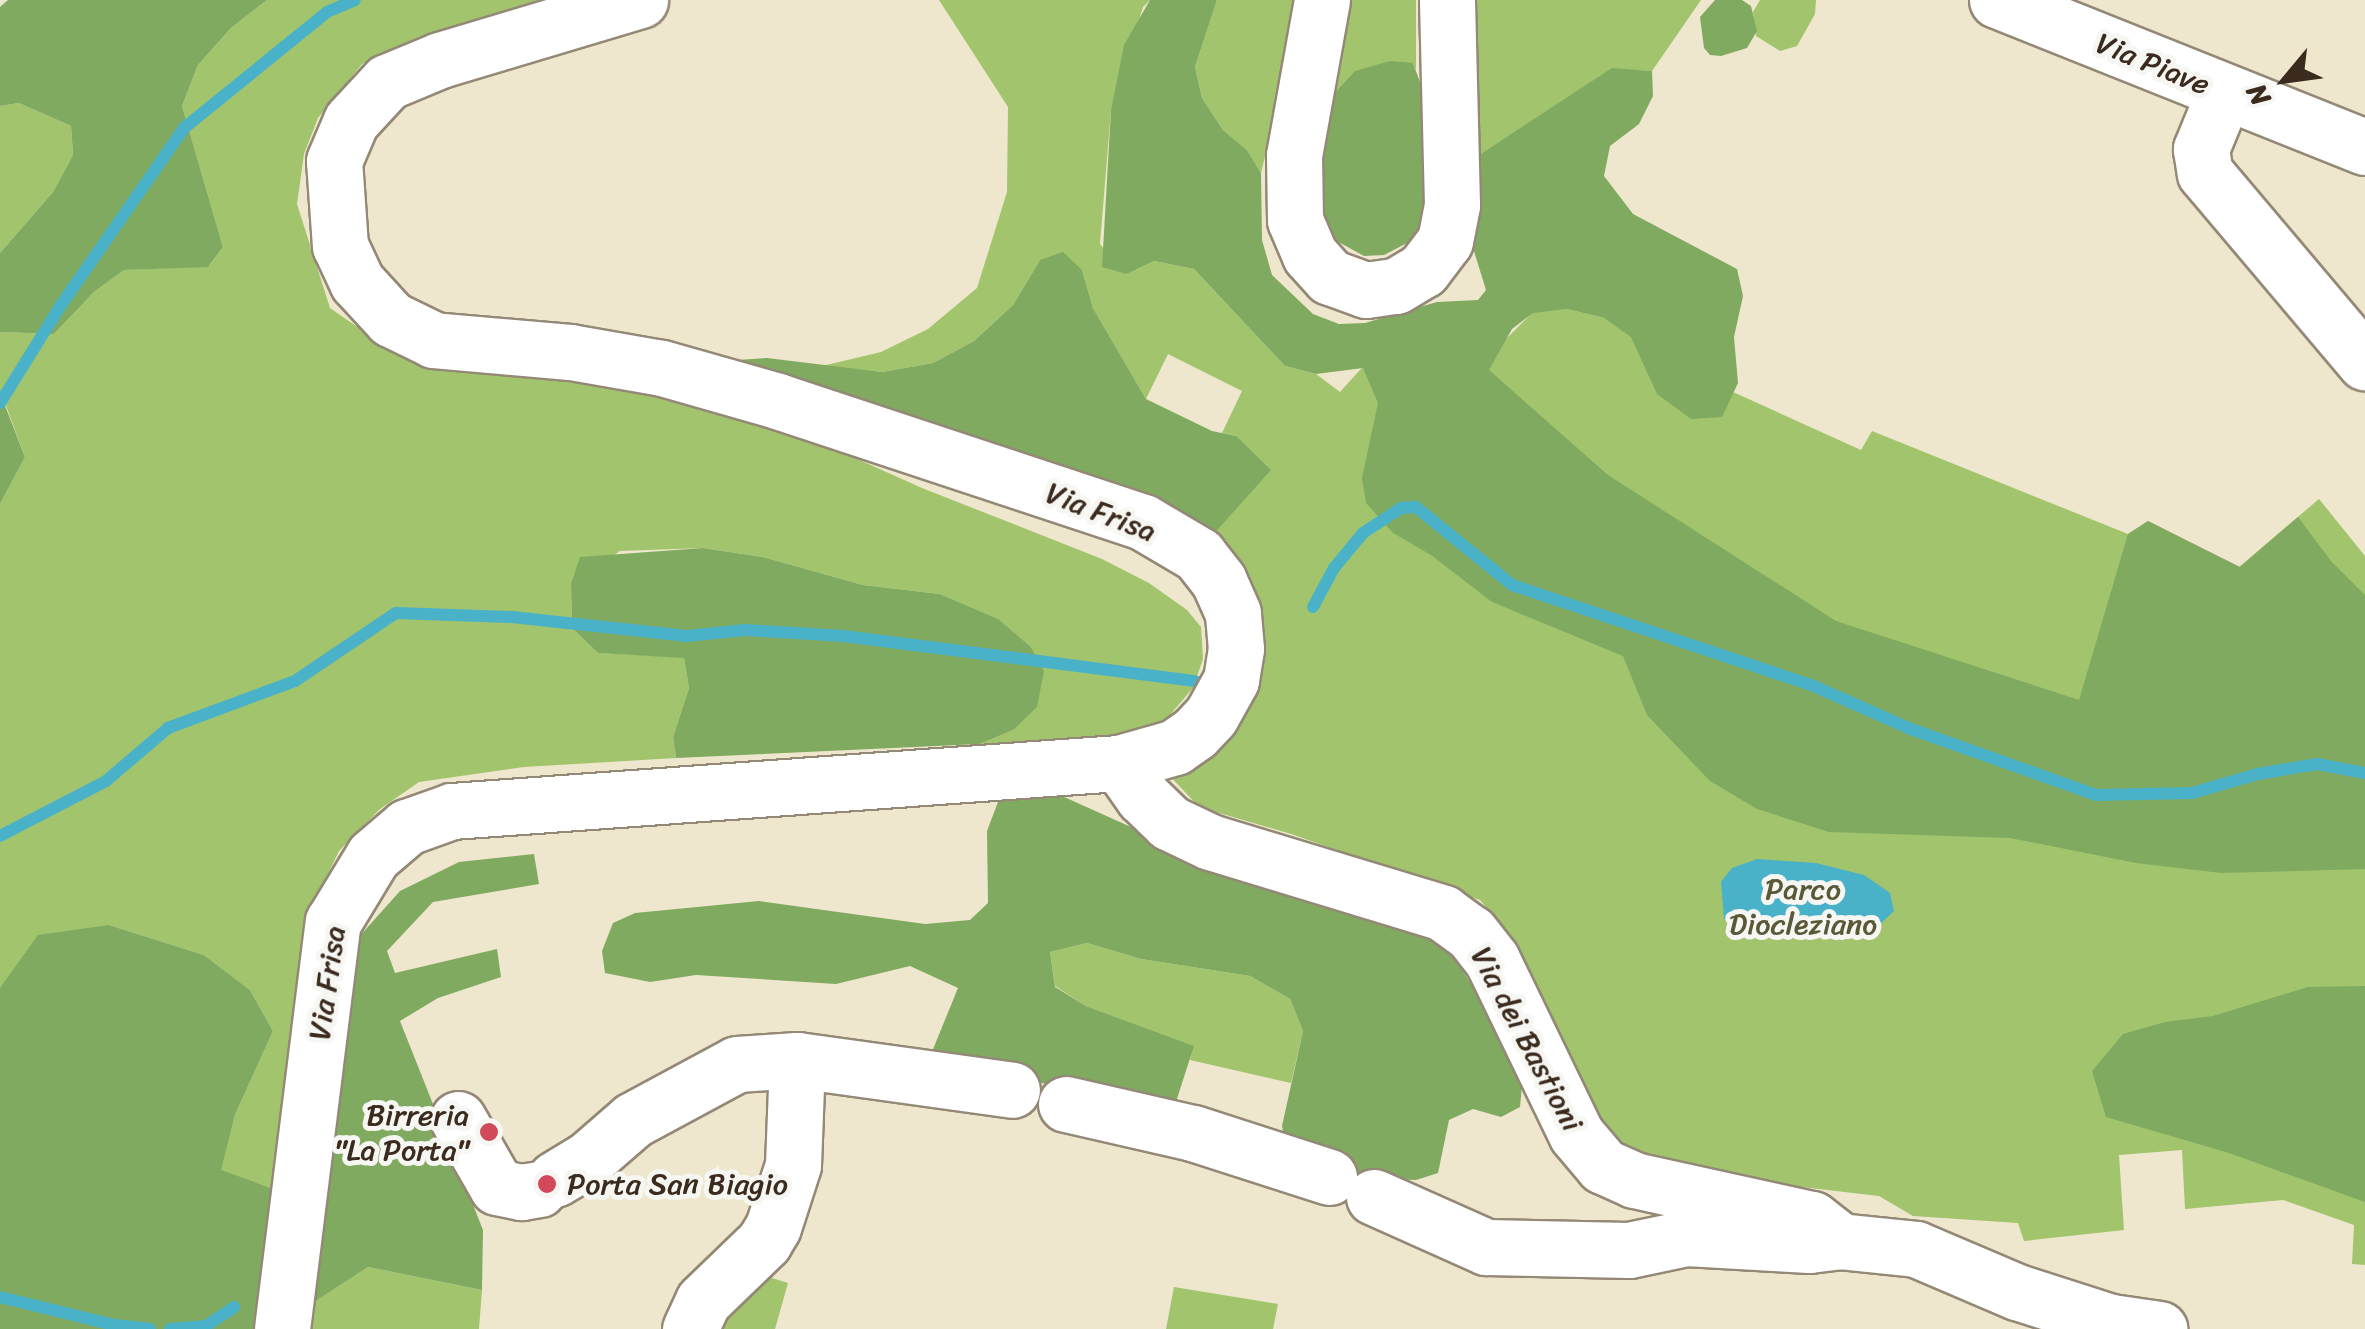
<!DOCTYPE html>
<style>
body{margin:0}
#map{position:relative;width:2365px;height:1329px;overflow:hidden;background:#eee7cd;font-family:Sriracha,sans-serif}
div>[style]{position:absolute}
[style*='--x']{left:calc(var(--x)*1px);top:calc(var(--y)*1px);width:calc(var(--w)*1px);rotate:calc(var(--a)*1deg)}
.green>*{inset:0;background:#a1c46d}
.forest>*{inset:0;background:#80aa60}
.water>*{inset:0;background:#4ab2c8}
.stream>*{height:12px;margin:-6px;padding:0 6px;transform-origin:6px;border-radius:6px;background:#4ab2c8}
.roads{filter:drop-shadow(2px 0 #948876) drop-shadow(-2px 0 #948876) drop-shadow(0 2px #948876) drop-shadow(0 -2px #948876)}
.minor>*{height:55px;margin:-27.5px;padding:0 27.5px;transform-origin:27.5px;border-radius:27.5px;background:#fff}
.dots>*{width:28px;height:28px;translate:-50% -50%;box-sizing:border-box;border:5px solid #f6f6f2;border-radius:50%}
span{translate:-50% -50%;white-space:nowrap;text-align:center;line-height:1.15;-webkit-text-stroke:10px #f6f6f2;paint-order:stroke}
.street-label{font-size:30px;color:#3b2a1e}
.park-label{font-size:30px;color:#5a5836}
.poi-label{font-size:30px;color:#3b2a1e}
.right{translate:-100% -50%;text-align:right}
.left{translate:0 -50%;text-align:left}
.north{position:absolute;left:2235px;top:30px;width:100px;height:100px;-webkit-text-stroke:8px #f6f6f2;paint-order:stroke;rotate:241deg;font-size:28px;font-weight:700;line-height:40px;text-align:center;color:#3b2a1e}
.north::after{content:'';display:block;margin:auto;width:35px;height:45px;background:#3b2a1e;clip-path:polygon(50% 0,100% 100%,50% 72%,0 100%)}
</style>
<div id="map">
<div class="green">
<i style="clip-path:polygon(267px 0,538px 0,380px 53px,362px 64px,318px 118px,304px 154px,297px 204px,330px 308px,356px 326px,457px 371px,649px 389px,777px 423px,922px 488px,1102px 559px,1149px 583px,1187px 610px,1201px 627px,1203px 659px,1193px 688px,1163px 723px,1084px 744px,980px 744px,1013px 730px,1030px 646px,997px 619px,940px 594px,863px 585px,763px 557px,703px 548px,620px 551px,571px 585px,572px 628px,598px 653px,684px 657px,689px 688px,673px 737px,676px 758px,524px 767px,419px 782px,380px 809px,339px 851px,310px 911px,271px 1188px,220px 1171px,235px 1115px,273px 1031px,250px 990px,204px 955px,109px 925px,0 988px,0 504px,25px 457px,5px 403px,0 402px,0 332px,54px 334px,94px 292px,124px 270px,209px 266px,223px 247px,182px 106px,198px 65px,231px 28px)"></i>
<i style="clip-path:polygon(939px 0,1150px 0,1143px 7px,1111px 110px,1100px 244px,1127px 274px,1154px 261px,1194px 269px,1285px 366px,1316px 374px,1340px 392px,1417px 307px,1501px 344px,1533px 312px,1567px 309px,1604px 318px,1733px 392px,1861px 450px,1872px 431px,2128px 534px,2148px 521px,2239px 567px,2319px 499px,2365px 556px,2365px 1265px,2352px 1264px,2354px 1225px,2283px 1200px,2185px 1209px,2182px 1150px,2119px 1155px,2124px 1230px,2024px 1241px,2018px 1223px,1913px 1216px,1879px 1196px,1681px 1173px,1622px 1154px,1570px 1076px,1517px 944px,1480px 900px,1291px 834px,1199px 807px,1168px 774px,1223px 730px,1211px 537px,1236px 436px,1222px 433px,1242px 391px,1168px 354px,1146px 399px,1093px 308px,1082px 270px,1040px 260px,1013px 305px,974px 341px,933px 363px,882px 372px,822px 366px,881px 352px,928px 329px,977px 288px,1007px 192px,1008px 107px)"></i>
<i style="clip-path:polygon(1217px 0,1297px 0,1283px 85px,1261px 173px,1247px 150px,1223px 130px,1202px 98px,1195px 67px)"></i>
<i style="clip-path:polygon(1338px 0,1416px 0,1416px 70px,1413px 63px,1323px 106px)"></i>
<i style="clip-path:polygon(1466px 0,1701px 0,1652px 71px,1612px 69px,1473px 159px)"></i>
<i style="clip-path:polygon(1760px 0,1816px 0,1815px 14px,1797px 46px,1780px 51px,1756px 36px,1753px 12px)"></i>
<i style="clip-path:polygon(19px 103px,71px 126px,73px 155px,53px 192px,0 253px,0 106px)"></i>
<i style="clip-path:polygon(1087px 943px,1141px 959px,1250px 976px,1290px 999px,1303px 1031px,1291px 1083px,1190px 1060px,1193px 1046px,1086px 1006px,1055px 986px,1050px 952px)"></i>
<i style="clip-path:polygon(368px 1267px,482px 1290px,479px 1329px,294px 1329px,296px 1314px)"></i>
<i style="clip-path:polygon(772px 1278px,788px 1283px,775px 1329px,713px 1329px,762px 1280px)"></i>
<i style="clip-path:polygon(1174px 1287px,1278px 1304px,1273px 1329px,1166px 1329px)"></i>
</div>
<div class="forest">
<i style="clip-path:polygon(8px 0,267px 0,231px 28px,198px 65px,182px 106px,223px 247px,208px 267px,124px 270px,94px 292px,54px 334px,0 332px,0 253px,53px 192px,73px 155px,71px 126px,19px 103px,0 106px,0 7px)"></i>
<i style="clip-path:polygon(1150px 0,1217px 0,1195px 67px,1202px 98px,1223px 130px,1247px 150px,1261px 173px,1262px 240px,1272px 275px,1313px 314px,1339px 324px,1365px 323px,1437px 302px,1478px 300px,1486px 290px,1473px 248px,1473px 159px,1612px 68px,1652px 71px,1653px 96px,1639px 124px,1610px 146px,1604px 176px,1633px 214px,1737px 269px,1743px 296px,1734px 337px,1738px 383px,1722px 417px,1691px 419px,1657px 394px,1631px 337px,1604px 318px,1567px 309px,1533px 313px,1512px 329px,1489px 370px,1608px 475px,1836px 621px,2079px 700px,2128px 534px,2148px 521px,2240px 567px,2298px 517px,2331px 561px,2365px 595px,2365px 869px,2221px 873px,2136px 863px,2010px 838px,1829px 832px,1757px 809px,1710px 781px,1647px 715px,1623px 656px,1492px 602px,1431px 555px,1393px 533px,1366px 503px,1362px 478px,1378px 403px,1363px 368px,1316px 374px,1285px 366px,1194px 269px,1154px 261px,1127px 274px,1102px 267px,1111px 110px,1124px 45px)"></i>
<i style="clip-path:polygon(1715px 0,1742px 0,1751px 6px,1757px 31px,1747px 48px,1721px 56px,1710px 55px,1704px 48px,1700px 17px)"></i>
<i style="clip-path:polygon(1390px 61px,1413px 63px,1424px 93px,1425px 225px,1407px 243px,1384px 255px,1364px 256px,1324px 234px,1318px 216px,1323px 106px,1355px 71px)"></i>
<i style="clip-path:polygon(1063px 252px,1082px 270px,1093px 308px,1146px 399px,1212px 431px,1236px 436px,1271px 470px,1211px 537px,741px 383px,736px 360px,767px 358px,882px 372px,933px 363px,974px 341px,1013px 305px,1040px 260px)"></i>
<i style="clip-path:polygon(0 402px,4px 403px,25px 457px,0 504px)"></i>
<i style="clip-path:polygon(703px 548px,763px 557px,863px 585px,940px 594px,998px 619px,1030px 646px,1044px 671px,1037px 707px,1013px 730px,980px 744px,676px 758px,673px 737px,689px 688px,684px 658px,598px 653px,572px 628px,571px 584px,580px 557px)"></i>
<i style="clip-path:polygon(1053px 792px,1180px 849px,1411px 927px,1454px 957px,1512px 1050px,1522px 1085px,1520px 1107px,1501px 1117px,1473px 1109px,1449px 1120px,1438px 1173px,1416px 1180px,1381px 1179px,1286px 1148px,1282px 1126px,1303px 1031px,1290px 999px,1250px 976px,1141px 959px,1087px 943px,1050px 952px,1055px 987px,1086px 1006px,1194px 1046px,1173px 1111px,929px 1059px,958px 988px,910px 966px,836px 984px,696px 975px,650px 982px,605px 973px,602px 951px,613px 923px,635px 913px,759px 901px,925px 924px,970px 920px,988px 903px,987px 831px,998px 802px)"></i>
<i style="clip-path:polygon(534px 854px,539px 884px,433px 902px,387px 951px,395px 973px,497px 949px,501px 977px,438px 998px,400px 1021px,483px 1230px,482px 1290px,368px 1267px,296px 1314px,349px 948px,400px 891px,459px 862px)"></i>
<i style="clip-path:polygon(109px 925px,204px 955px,250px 990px,273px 1031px,235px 1115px,221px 1170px,271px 1188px,255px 1329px,0 1329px,0 988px,38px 935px)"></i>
<i style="clip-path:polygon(2365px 986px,2365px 1202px,2229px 1153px,2106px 1117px,2092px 1071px,2123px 1034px,2165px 1022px,2213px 1016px,2308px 987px)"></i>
</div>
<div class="water">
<i style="clip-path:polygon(1757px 859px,1816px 863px,1864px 875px,1890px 893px,1894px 911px,1876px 928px,1849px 934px,1815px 935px,1724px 919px,1721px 882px,1732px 868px)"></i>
</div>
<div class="stream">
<i style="--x:0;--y:403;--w:115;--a:-58.1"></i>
<i style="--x:61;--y:305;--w:216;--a:-55.2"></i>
<i style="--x:184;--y:128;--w:184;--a:-39"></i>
<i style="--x:327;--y:12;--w:30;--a:-23"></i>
<i style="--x:1313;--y:607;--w:44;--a:-61.7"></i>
<i style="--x:1334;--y:568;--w:45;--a:-50.4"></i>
<i style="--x:1363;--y:533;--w:45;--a:-33.3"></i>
<i style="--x:1401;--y:508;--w:15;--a:-4"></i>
<i style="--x:1416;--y:507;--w:124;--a:39.1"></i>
<i style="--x:1512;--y:585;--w:321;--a:18.5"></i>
<i style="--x:1816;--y:687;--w:101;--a:24"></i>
<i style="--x:1908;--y:728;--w:200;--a:19.6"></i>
<i style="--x:2096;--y:795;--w:96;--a:-1.2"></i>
<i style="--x:2192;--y:793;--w:69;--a:-16.1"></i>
<i style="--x:2258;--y:774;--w:60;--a:-9.6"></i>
<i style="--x:2317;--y:764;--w:49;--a:10.6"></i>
<i style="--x:0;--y:836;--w:119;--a:-27.4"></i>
<i style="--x:106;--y:781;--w:82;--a:-40.5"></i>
<i style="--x:168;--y:728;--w:135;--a:-20.3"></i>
<i style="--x:295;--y:681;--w:122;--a:-34"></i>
<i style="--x:396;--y:613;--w:116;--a:2"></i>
<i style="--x:512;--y:617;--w:176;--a:6.2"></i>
<i style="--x:687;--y:636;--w:58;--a:-5.9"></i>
<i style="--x:745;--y:630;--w:98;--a:3.5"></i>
<i style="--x:843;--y:636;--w:355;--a:7.3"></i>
<i style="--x:0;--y:1297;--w:117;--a:13.8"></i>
<i style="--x:114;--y:1325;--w:36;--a:6"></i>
<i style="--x:170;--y:1329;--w:36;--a:-5"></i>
<i style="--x:206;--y:1326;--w:34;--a:-34"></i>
</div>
<div class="roads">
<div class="minor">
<i style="--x:1322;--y:0;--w:158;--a:100.2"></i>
<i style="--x:1294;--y:155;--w:65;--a:89.1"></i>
<i style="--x:1295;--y:220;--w:38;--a:67"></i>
<i style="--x:1310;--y:255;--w:30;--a:48"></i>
<i style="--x:1330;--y:277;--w:38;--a:20"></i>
<i style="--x:1366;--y:290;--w:30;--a:-8"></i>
<i style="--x:1396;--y:286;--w:31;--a:-31"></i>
<i style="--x:1423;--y:270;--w:36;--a:-53"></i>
<i style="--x:1445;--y:241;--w:37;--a:-79"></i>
<i style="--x:1452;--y:205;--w:205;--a:-91.4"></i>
<i style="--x:1997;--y:0;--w:396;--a:21.8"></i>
<i style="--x:2224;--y:93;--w:61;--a:112.3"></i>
<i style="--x:2201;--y:149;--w:24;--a:81"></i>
<i style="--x:2205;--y:173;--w:248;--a:49.8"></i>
<i style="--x:1119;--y:763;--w:42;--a:54.8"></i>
<i style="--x:1143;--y:797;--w:37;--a:44"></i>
<i style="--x:1170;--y:823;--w:44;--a:25.4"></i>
<i style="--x:1210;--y:842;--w:244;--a:16.9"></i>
<i style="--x:1443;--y:913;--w:34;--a:36"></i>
<i style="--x:1471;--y:933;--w:34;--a:52"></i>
<i style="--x:1492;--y:960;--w:193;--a:64.2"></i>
<i style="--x:1576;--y:1134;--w:42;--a:49.8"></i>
<i style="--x:1603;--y:1166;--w:34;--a:24"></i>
<i style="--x:1634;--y:1180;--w:182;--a:12.4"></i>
<i style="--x:1812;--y:1219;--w:36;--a:38"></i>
<i style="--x:1066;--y:1104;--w:130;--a:12.9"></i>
<i style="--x:1193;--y:1133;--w:143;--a:17.9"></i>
<i style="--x:458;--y:1119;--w:78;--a:60.2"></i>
<i style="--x:497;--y:1187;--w:25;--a:12"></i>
<i style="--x:521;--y:1192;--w:18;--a:-9"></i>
<i style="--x:555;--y:1179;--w:37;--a:-31"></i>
<i style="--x:587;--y:1160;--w:61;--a:-41"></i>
<i style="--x:633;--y:1120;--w:118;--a:-28.3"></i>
<i style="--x:737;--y:1064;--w:60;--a:-3.8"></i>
<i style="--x:797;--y:1060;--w:217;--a:7.9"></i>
<i style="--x:1374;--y:1197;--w:123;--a:24.1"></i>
<i style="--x:1486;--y:1247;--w:143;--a:1.2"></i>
<i style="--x:1629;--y:1250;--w:58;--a:-11.9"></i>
<i style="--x:1686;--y:1238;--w:123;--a:3.3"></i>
<i style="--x:1809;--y:1245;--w:31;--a:-7"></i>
<i style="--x:1840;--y:1241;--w:76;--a:6"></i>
<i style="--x:1916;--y:1249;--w:110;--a:23.1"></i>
<i style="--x:2017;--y:1292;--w:99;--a:17.7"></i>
<i style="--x:2111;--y:1322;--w:49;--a:8.3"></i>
<i style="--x:282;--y:1329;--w:410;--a:-82.9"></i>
<i style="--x:333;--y:922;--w:77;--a:-58.8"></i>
<i style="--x:373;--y:856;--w:45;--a:-40.5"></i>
<i style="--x:407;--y:827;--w:48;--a:-19.6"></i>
<i style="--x:452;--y:811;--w:669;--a:-4.12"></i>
<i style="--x:1119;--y:763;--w:58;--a:-15.9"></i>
<i style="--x:1175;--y:747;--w:24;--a:-35"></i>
<i style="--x:1195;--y:733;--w:23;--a:-47"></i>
<i style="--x:1211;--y:716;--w:41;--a:-60.9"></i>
<i style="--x:1231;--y:680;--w:31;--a:-81"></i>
<i style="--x:1236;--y:649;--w:36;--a:-95"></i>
<i style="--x:1233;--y:613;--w:35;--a:-114"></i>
<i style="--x:1219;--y:581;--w:33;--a:-128"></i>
<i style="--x:1199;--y:555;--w:65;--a:-149.5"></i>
<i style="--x:1143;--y:522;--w:385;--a:-161.7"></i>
<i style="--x:778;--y:401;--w:121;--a:-164.1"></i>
<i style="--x:662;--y:368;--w:93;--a:-170.1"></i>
<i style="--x:570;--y:352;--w:137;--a:-175"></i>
<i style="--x:434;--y:340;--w:48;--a:-154"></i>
<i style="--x:391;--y:319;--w:50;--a:-132.6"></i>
<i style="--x:357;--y:282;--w:40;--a:-115"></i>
<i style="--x:340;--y:246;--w:85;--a:-94"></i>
<i style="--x:334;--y:161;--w:43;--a:-67"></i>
<i style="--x:351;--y:121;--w:53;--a:-47.3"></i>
<i style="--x:387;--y:82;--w:57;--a:-22.5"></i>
<i style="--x:440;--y:60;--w:209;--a:-16.7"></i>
<i style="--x:690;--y:1329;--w:31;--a:-65"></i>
<i style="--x:703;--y:1301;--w:85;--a:-44"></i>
<i style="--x:764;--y:1242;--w:17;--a:-59"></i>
<i style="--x:773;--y:1227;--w:65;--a:-72.1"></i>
<i style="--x:793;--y:1165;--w:105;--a:-87.8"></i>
</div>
</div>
<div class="dots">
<i style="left:489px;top:1132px;background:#d1495b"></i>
<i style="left:547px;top:1184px;background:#d1495b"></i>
</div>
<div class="street-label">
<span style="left:2153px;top:64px;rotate:22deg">Via Piave</span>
<span style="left:1101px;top:512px;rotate:21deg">Via Frisa</span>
<span style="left:327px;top:983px;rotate:-82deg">Via Frisa</span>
<span style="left:1527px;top:1039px;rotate:62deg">Via dei Bastioni</span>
</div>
<div class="park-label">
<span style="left:1803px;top:906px">Parco<br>Diocleziano</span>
</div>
<div class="poi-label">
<span class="right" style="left:469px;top:1132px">Birreria<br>"La Porta"</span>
<span class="left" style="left:567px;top:1184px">Porta San Biagio</span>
</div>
<div class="north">N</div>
</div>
